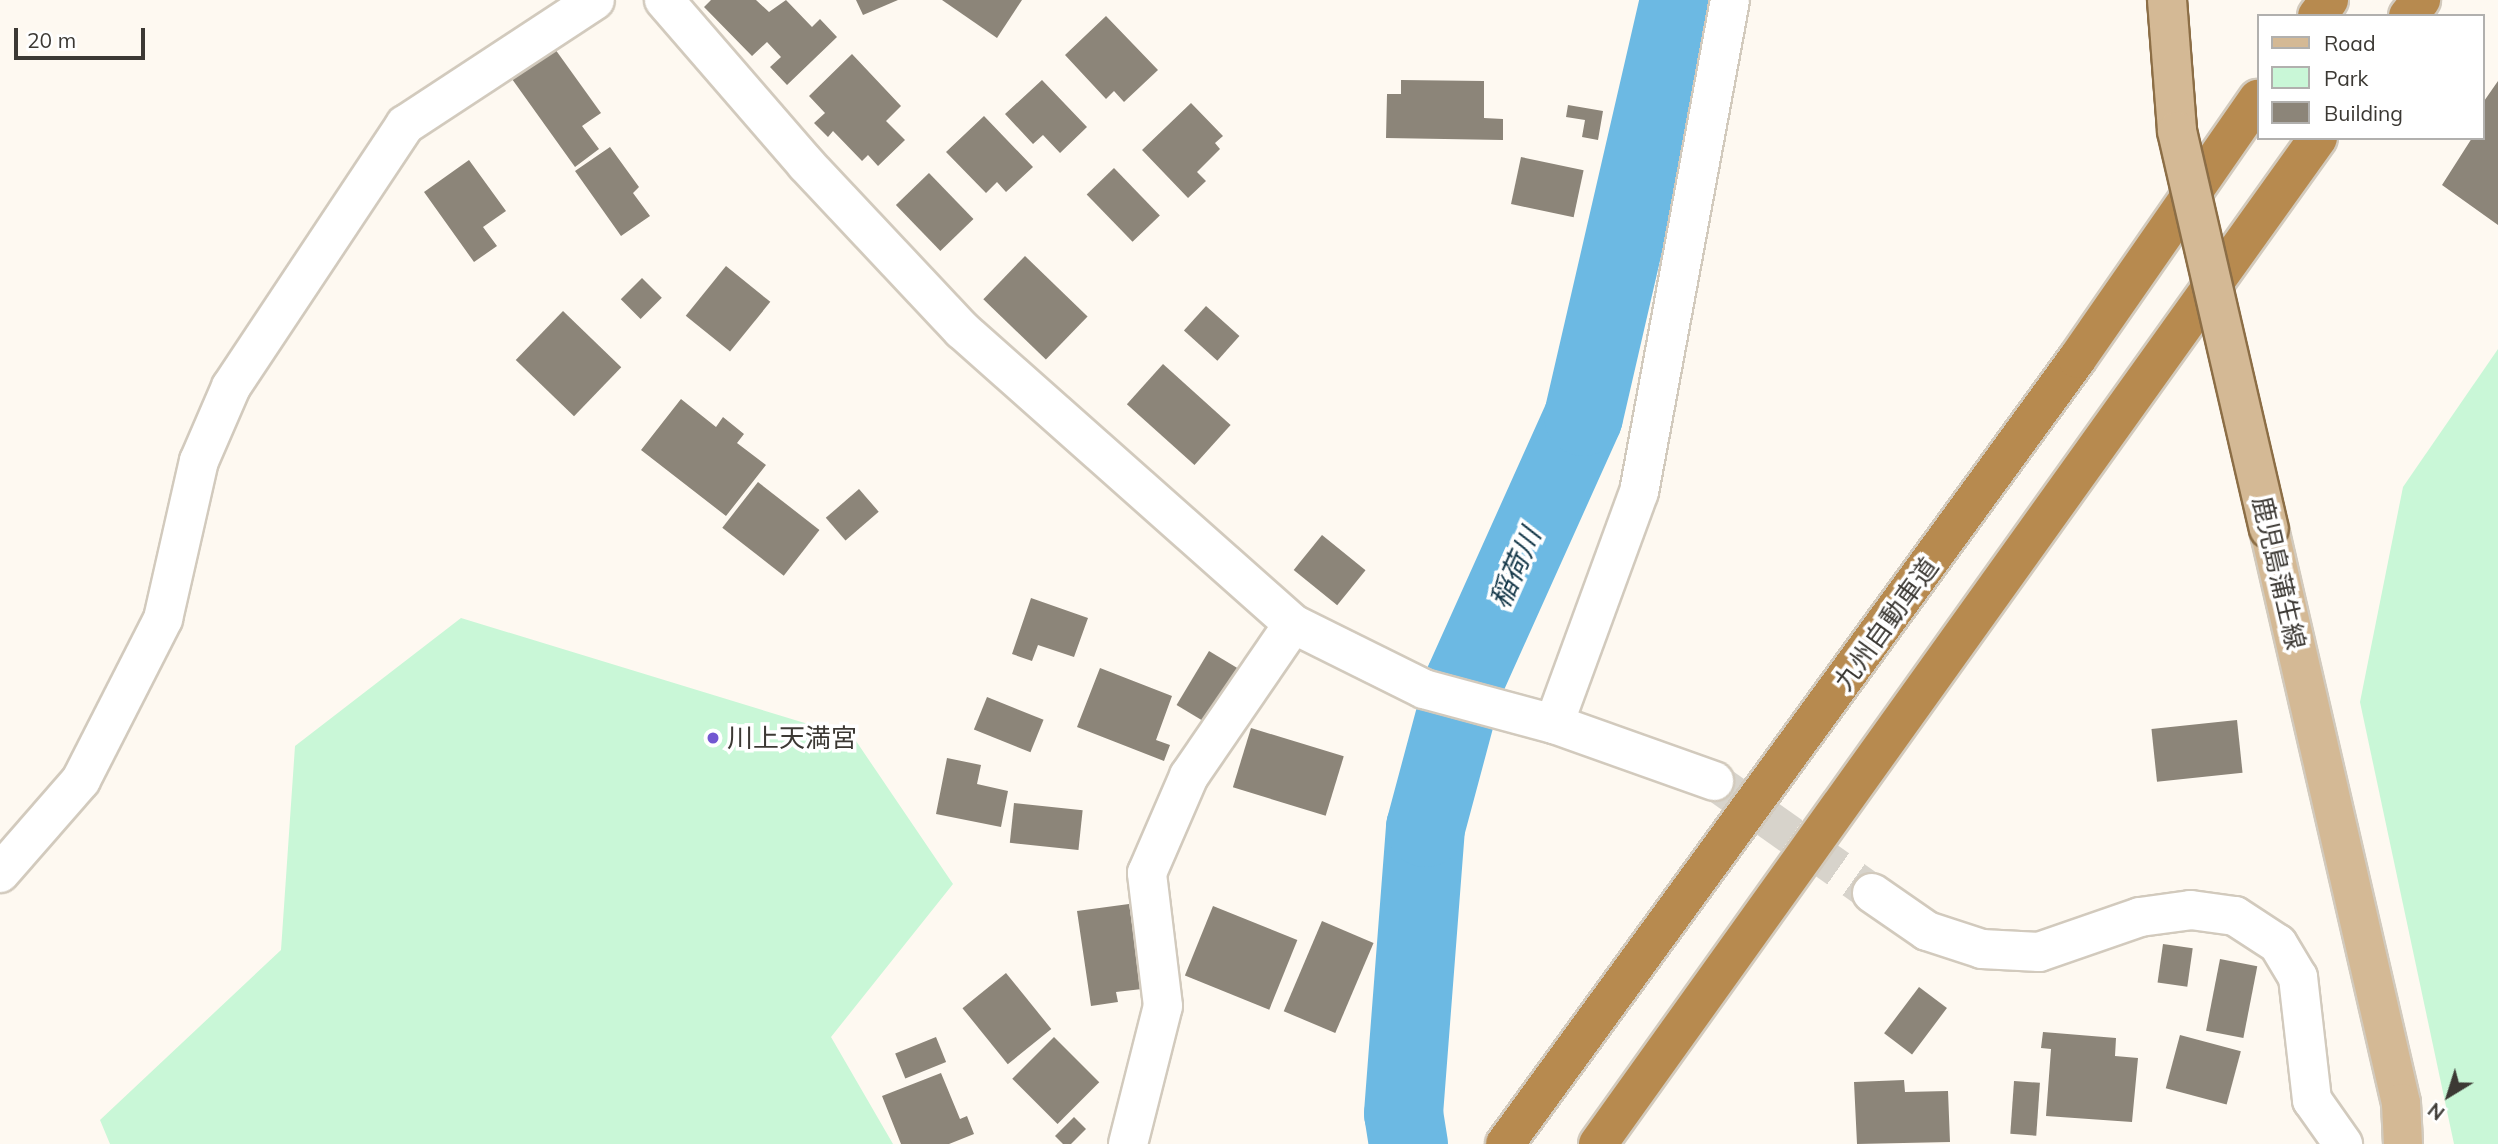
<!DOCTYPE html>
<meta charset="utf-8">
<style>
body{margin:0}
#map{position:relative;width:2498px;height:1144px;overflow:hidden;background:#fef9f1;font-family:Mulish,"Noto Sans JP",sans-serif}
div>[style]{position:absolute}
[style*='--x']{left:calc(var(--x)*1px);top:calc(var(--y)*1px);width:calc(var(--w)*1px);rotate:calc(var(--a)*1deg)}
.green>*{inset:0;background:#c9f7d7}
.river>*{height:79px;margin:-39.5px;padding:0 39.5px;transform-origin:39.5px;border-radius:39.5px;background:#6cb9e3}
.building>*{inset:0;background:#8c8579;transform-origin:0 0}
.minor-tunnel>*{height:38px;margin-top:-19px;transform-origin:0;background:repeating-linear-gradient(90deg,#d7d3cb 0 38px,transparent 0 57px)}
.roads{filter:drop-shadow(2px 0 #d2cabd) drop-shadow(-2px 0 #d2cabd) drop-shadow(0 2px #d2cabd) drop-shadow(0 -2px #d2cabd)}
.minor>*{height:38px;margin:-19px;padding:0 19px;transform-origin:19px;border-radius:19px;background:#fff}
.primary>*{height:38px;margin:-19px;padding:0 19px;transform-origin:19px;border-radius:19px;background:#d4b995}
.motorway>*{height:38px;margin:-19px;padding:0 19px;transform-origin:19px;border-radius:19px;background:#b78a4f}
.bridges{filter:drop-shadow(2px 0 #8c6e46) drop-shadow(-2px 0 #8c6e46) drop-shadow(0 2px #8c6e46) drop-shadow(0 -2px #8c6e46)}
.primary-bridge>*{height:38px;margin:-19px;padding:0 19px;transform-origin:19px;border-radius:19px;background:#d4b995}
.dots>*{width:19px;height:19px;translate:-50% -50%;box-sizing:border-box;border:4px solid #fff;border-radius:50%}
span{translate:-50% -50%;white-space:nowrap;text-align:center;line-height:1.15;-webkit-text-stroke:7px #fff;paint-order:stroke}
.street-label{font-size:26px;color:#3c3934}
.poi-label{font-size:26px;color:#3c3934}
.left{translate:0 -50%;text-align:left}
.water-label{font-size:28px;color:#153849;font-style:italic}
.legend{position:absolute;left:2257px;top:14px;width:228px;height:126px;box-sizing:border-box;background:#fff;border:2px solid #b1b0ae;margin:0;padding:9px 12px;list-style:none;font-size:21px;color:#3c3934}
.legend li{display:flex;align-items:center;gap:14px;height:35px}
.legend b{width:35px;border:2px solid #b1b0ae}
.north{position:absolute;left:2414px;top:1060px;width:70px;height:70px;-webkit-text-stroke:5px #fff;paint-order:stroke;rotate:218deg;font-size:19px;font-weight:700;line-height:28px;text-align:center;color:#3c3934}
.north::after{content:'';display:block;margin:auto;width:24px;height:32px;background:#3c3934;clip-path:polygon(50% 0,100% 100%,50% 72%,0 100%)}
.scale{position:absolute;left:14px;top:28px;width:131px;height:32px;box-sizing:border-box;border:4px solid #3c3934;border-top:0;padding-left:9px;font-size:21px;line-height:24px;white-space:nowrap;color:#3c3934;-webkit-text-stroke:5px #fff;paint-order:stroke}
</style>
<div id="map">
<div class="green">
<i style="clip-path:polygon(2498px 349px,2498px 1144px,2454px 1144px,2360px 702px,2403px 487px)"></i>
<i style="clip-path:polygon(461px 618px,854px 738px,953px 884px,831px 1037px,893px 1144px,110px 1144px,100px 1120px,281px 950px,295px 746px)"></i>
</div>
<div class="river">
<i style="--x:1408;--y:1144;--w:31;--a:-99"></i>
<i style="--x:1403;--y:1113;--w:287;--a:-85.6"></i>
<i style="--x:1425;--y:827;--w:151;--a:-75"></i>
<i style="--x:1464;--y:681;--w:290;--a:-65.8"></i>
<i style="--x:1583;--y:416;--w:427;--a:-77"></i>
</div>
<div class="building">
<i style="clip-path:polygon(711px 0,756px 0,769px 12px,786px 0,812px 27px,820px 19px,837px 37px,787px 85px,770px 67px,781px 57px,767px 42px,752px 56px,704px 7px)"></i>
<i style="clip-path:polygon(856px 0,898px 0,863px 15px)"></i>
<i style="clip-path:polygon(942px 0,1022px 0,997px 38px)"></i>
<i style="clip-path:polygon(1106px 16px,1158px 70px,1124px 102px,1114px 91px,1106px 99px,1065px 55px)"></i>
<i style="clip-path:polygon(555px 49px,601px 113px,582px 126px,599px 149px,575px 167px,512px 79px)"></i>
<i style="clip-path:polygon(852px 54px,901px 106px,886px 121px,905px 140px,878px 166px,868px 155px,862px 161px,833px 131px,828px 137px,814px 123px,825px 113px,809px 96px)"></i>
<i style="clip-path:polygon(1042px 80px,1087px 127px,1060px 153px,1043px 135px,1033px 144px,1005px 114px)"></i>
<i style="clip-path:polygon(1401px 80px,1484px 81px,1484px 118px,1503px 119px,1503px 140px,1386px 138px,1387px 94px,1401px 94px)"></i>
<i style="clip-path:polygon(2498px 81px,2498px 225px,2442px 185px,2472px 138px,2482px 138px,2482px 104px)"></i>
<i style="clip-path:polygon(1191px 103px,1223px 136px,1215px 143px,1220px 149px,1197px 172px,1206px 181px,1188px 198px,1142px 150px)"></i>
<i style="clip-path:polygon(1568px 105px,1603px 111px,1598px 140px,1582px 137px,1585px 120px,1566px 117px)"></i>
<i style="clip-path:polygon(984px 116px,1033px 167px,1006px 192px,997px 182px,986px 193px,946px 152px)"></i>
<i style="clip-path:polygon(610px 147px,639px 187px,633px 193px,650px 216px,621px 236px,575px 171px)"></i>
<i style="left:1521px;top:157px;width:64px;height:48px;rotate:12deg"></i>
<i style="clip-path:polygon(469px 160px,506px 211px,483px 227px,497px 246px,474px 262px,424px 192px)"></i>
<i style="left:1114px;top:168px;width:66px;height:38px;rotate:46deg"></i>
<i style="left:929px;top:173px;width:64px;height:46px;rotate:46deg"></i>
<i style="left:1025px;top:256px;width:87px;height:60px;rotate:44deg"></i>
<i style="left:726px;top:266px;width:57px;height:64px;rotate:39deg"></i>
<i style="left:642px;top:278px;width:28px;height:30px;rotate:45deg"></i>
<i style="left:1206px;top:306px;width:45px;height:33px;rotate:42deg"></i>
<i style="left:563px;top:311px;width:81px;height:68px;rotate:44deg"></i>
<i style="left:1163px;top:364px;width:91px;height:54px;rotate:42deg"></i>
<i style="clip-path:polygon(681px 399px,716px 427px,723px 417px,744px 434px,737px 443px,766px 465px,726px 516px,641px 450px)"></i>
<i style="left:758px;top:482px;width:78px;height:58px;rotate:38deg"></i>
<i style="left:859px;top:489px;width:30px;height:44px;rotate:49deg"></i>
<i style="left:1322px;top:535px;width:56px;height:45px;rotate:39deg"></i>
<i style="clip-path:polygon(1031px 598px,1088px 618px,1074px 657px,1038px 645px,1032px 661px,1012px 654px)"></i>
<i style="left:1209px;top:651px;width:33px;height:63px;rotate:31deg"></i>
<i style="clip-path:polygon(1100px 668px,1172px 696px,1156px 740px,1170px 745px,1164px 761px,1077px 727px)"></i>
<i style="left:987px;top:697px;width:61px;height:35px;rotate:22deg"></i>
<i style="left:2237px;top:720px;width:53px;height:86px;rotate:84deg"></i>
<i style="left:1251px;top:728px;width:97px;height:62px;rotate:17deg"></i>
<i style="clip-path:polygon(947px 758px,981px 765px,977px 784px,1008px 791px,1001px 827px,936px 814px)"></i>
<i style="left:1014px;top:803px;width:69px;height:40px;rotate:6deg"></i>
<i style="clip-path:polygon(1129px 904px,1142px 989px,1116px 992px,1118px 1002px,1091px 1006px,1077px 911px)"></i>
<i style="left:1213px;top:906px;width:91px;height:75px;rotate:22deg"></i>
<i style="left:1322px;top:921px;width:56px;height:98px;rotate:23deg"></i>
<i style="left:2163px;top:944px;width:30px;height:39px;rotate:8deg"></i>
<i style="left:2220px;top:959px;width:38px;height:73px;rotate:11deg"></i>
<i style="left:1006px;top:973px;width:72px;height:56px;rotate:51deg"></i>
<i style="left:1919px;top:987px;width:35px;height:58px;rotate:37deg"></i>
<i style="clip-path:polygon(2043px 1032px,2116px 1038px,2115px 1056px,2138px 1058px,2132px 1122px,2046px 1116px,2051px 1049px,2041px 1048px)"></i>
<i style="left:2180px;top:1035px;width:63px;height:55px;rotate:15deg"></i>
<i style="left:936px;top:1037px;width:27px;height:44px;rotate:68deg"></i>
<i style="left:1054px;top:1037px;width:64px;height:59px;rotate:45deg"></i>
<i style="clip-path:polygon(941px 1073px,960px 1119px,967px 1116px,974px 1134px,949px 1144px,901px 1144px,882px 1096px)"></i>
<i style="clip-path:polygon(1904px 1080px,1905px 1092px,1948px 1091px,1950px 1142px,1857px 1144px,1854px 1082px)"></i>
<i style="left:2014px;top:1081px;width:26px;height:53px;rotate:4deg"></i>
<i style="clip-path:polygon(1074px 1117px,1086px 1129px,1071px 1144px,1063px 1144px,1055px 1136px)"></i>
</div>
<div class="minor-tunnel">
<i style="--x:1714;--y:781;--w:194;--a:35.3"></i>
</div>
<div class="roads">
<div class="minor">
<i style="--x:664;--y:0;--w:217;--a:49.1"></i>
<i style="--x:806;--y:164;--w:228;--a:46.8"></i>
<i style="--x:962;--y:330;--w:443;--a:41.6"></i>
<i style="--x:1293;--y:624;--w:146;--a:26.4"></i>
<i style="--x:1424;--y:689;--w:135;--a:15.1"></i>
<i style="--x:1554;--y:724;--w:170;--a:19.6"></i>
<i style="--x:1554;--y:724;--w:247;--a:-69.9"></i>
<i style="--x:1639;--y:492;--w:500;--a:-79.52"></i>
<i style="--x:0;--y:873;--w:123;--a:-48.9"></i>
<i style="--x:81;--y:780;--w:181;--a:-63"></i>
<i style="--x:163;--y:619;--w:162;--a:-77.2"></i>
<i style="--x:199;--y:461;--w:81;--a:-66.6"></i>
<i style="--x:231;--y:387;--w:315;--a:-56.4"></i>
<i style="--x:405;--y:125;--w:227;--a:-33.3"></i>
<i style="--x:1872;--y:893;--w:67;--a:34.6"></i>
<i style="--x:1927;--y:931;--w:58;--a:18.1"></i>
<i style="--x:1982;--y:949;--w:57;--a:3"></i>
<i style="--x:2039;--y:952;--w:107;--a:-19.1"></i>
<i style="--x:2140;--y:917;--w:51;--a:-7.8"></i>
<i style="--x:2191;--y:910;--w:44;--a:7.8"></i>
<i style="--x:2235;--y:916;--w:51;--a:33.1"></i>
<i style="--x:2278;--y:944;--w:39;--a:59"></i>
<i style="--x:2298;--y:977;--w:124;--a:83.5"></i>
<i style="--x:2312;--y:1100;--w:54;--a:54.8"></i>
<i style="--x:1128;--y:1144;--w:142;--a:-75.8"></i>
<i style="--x:1163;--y:1006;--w:134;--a:-96.9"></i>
<i style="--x:1147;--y:873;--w:106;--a:-66.6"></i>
<i style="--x:1189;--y:776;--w:184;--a:-55.6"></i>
</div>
<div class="primary">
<i style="--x:2269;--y:529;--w:589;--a:77.05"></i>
<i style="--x:2401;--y:1103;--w:41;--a:87.2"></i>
</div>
<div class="motorway">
<i style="--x:2317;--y:16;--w:20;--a:-53"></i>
<i style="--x:2408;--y:16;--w:21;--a:-51"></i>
<i style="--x:1505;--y:1144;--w:971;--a:-53.92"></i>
<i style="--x:2077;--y:359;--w:317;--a:-55.2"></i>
<i style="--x:1598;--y:1144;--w:1237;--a:-54.41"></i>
</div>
</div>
<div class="bridges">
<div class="primary-bridge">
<i style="--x:2167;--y:0;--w:131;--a:85.6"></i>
<i style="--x:2177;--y:131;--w:408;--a:77"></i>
</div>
</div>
<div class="dots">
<i style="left:713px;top:738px;background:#7257d1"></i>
</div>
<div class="street-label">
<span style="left:2279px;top:573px;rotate:77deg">鹿児島蒲生線</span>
<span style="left:1886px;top:624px;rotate:-54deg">九州自動車道</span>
</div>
<div class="poi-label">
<span class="left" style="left:727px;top:738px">川上天満宮</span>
</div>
<div class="water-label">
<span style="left:1515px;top:568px;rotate:-66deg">稲荷川</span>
</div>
<ul class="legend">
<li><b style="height:9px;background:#d4b995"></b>Road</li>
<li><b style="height:19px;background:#c9f7d7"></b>Park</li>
<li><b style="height:19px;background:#8c8579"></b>Building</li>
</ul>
<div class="north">N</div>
<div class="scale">20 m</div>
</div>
